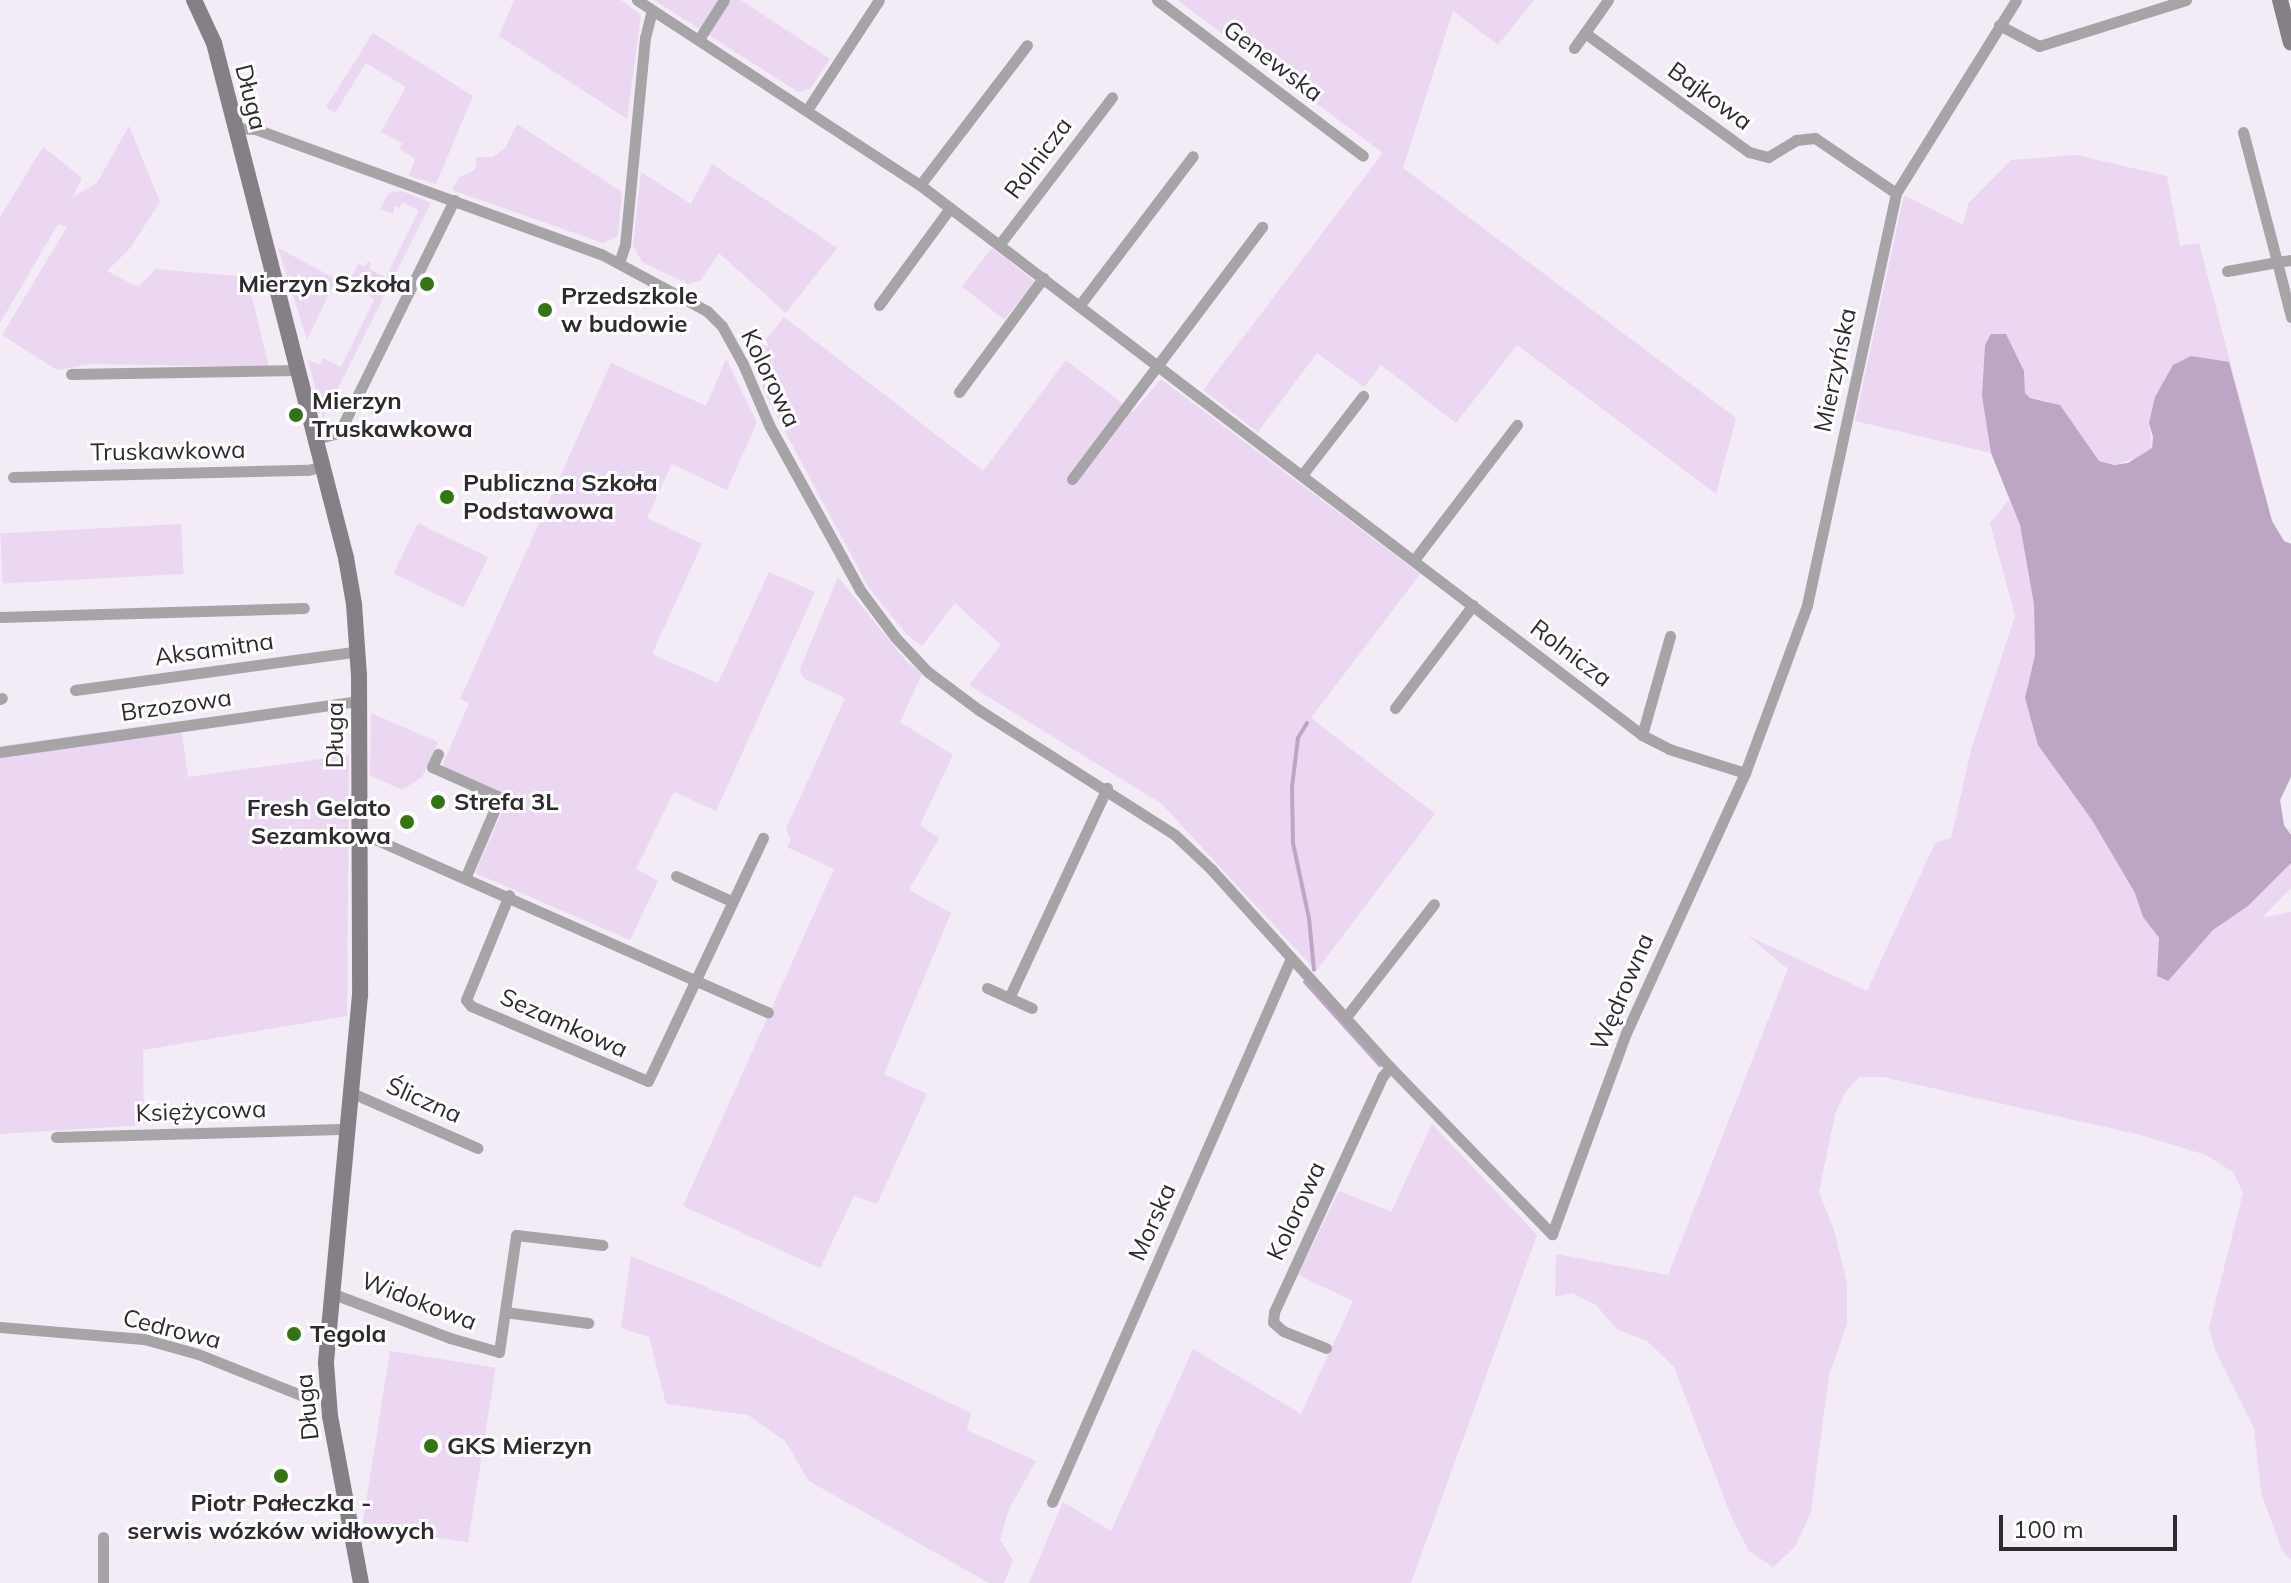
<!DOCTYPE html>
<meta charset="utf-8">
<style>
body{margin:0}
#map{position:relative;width:2291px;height:1583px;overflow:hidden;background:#f3ebf6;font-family:Mulish,sans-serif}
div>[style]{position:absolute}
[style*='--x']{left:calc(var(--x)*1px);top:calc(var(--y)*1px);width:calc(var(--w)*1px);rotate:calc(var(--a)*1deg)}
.green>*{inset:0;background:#ebd7f2;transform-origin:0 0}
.water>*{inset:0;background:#bda5c5}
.stream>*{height:4px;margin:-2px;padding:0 2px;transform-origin:2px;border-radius:2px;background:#bda5c5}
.street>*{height:11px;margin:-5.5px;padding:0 5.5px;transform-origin:5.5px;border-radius:5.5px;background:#a7a4a8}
.secondary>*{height:16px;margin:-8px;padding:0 8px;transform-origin:8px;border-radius:8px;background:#858086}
.dots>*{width:22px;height:22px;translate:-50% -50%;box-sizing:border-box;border:4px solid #fff;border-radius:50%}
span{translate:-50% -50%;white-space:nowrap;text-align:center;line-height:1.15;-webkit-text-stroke:6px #fff;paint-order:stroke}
.street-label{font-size:24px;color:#2e2b2f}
.poi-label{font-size:24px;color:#2e2b2f;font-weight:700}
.right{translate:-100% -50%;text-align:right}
.left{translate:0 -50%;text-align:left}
.scale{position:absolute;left:1999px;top:1515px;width:178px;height:36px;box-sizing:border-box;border:4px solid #2e2b2f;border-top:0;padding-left:10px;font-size:24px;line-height:28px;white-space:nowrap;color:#2e2b2f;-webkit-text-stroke:6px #fff;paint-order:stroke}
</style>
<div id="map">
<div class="green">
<i style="clip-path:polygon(514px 0,621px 0,641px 15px,627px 119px,499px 36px)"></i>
<i style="clip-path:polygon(654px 0,741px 0,830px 59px,810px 89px,798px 92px)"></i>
<i style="clip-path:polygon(1177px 0,1534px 0,1498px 45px,1453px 11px,1403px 168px,1736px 418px,1716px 494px,1517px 345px,1456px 423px,1381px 365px,1364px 387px,1317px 353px,1258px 432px,1203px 390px,1383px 153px)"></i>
<i style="clip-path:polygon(373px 33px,473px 96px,436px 184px,409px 176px,415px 159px,400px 149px,402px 143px,381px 132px,406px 87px,366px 63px,335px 113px,326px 107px)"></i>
<i style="clip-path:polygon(517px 124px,622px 192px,618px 236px,603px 243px,452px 190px,459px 177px,475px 170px,477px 157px,493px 157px,506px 147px)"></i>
<i style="clip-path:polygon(129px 126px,160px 202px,130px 248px,107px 271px,138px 287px,156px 269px,247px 277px,269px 367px,92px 364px,57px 370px,2px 335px,67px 227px,58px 224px,0 323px,0 217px,43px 147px,82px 178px,73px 197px,97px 183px)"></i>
<i style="clip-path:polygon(2076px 155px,2167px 176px,2180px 246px,2199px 243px,2272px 521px,2149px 423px,2152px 448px,2142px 456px,2114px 465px,2099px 461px,2048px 401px,2030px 398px,2025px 393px,2023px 371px,2005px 334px,1982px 396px,1991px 453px,1855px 421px,1904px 195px,1963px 225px,1968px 204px,2011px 160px)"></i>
<i style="clip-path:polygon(712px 164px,837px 248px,786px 313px,719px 253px,700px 281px,688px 284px,642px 262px,633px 245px,641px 172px,691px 204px)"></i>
<i style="clip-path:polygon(402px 191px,431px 203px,323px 418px,308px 360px,320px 365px,323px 358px,341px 367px,374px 300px,365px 293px,357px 291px,354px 297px,344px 292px,358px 264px,365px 267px,368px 261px,371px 263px,369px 269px,386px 277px,419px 210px,402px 202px,399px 208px,395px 206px,393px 214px,380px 209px,389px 193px)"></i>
<i style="clip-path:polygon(278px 248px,336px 279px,307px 340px)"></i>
<i style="left:992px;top:248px;width:54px;height:49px;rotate:38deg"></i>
<i style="clip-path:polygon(784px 317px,983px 471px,1066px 360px,1133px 412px,1161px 379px,1420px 574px,1311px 718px,1435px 814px,1316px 971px,1162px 804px,969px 685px,1001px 645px,955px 603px,922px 646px,907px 635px,869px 588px,768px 400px,751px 359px)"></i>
<i style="clip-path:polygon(726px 359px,757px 422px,727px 490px,672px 464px,647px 518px,702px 544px,652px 654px,718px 683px,769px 572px,815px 592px,716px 811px,674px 792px,636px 869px,658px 881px,630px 940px,475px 873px,509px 796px,442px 766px,469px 703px,460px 699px,611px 363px,706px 406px)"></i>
<i style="clip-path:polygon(2009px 500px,2020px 525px,2034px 605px,2035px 655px,2025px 698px,2136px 893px,2143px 917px,2159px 939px,2157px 975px,2167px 981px,2213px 930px,2248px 906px,2291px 863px,2291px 888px,2262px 918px,2291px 912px,2291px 1560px,2282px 1550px,2261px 1493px,2254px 1428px,2215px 1350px,2209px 1327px,2243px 1193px,2233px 1172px,2206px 1155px,2141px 1135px,1883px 1077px,1859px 1077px,1846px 1091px,1835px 1114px,1819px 1192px,1834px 1230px,1847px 1284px,1847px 1324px,1829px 1375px,1811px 1512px,1795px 1547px,1773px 1567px,1749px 1551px,1731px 1516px,1674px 1367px,1647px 1341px,1617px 1329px,1596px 1305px,1572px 1293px,1555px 1297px,1556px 1254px,1668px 1275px,1788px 969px,1748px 936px,1867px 991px,1935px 843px,1951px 838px,1971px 750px,2015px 616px,1990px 523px)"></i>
<i style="left:418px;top:523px;width:78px;height:56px;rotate:26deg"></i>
<i style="left:181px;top:524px;width:50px;height:181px;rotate:87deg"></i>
<i style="clip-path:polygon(838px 577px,907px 662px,922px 674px,900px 722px,953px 755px,920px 825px,939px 838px,909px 890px,951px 913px,884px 1074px,927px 1094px,877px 1204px,854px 1196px,820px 1268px,683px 1206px,834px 869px,787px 847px,791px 840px,786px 829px,845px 698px,803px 678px,800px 669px)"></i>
<i style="clip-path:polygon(371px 713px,438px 742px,422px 777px,402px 790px,370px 775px)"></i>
<i style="clip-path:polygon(180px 721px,188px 777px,349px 755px,347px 1016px,143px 1050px,144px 1125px,0 1134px,0 746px)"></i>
<i style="clip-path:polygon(1432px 1124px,1537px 1235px,1411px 1583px,1029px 1583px,1063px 1502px,1111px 1531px,1193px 1349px,1301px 1414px,1353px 1301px,1298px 1275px,1339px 1191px,1391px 1212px)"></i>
<i style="clip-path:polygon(631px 1256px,702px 1285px,971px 1413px,967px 1430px,1036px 1461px,1009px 1509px,1000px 1540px,1013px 1560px,1004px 1583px,989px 1583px,809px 1481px,785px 1441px,748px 1415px,666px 1404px,649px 1337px,621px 1328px)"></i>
<i style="left:390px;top:1351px;width:107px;height:177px;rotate:9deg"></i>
</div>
<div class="water">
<i style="clip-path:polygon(1991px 334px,2006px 334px,2024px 371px,2025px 393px,2030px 398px,2060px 405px,2099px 461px,2114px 465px,2128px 463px,2152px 448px,2153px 437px,2149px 423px,2155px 397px,2173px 365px,2191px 356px,2229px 362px,2272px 521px,2284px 541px,2291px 544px,2291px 777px,2280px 800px,2284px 825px,2291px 835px,2291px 863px,2248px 906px,2213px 930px,2168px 981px,2157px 976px,2159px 938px,2143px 917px,2135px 893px,2092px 820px,2038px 745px,2025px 698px,2035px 655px,2034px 605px,2020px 525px,1991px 453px,1982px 396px,1985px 345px)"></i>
</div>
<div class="stream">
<i style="--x:1307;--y:723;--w:17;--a:121"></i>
<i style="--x:1298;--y:738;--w:49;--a:97"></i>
<i style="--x:1292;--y:787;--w:56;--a:89"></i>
<i style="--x:1293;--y:843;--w:77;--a:78"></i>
<i style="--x:1309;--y:918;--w:52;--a:84.5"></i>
<i style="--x:1305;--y:982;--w:112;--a:47.9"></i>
</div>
<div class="street">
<i style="--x:637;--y:0;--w:338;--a:33.2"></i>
<i style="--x:920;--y:185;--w:908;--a:37.3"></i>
<i style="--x:1642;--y:735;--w:30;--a:27"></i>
<i style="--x:1669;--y:749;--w:80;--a:17.5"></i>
<i style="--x:1157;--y:0;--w:258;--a:37.1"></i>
<i style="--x:1999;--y:25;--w:45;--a:27.7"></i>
<i style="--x:2039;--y:46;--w:154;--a:-17.4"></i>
<i style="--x:1585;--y:33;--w:203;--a:36"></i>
<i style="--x:1749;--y:152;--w:20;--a:15"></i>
<i style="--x:1768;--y:157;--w:33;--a:-31"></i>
<i style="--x:1796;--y:140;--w:19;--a:-6"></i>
<i style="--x:1815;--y:138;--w:98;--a:34.2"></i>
<i style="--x:699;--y:39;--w:46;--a:-57.3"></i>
<i style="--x:1574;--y:48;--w:59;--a:-54.7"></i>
<i style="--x:807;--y:110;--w:131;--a:-56.8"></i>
<i style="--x:234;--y:128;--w:21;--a:3"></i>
<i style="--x:255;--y:129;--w:368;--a:19.9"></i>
<i style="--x:601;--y:254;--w:120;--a:28.3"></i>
<i style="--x:707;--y:311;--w:21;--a:45"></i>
<i style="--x:722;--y:326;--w:43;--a:61.1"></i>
<i style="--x:743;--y:364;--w:66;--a:66.9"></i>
<i style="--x:769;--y:425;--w:188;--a:61.1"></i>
<i style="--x:860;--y:590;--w:59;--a:53.3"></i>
<i style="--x:895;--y:637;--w:48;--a:46.7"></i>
<i style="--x:928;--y:672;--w:64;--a:36.7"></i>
<i style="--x:979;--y:710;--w:232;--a:32.5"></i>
<i style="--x:1175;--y:835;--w:50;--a:43.4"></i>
<i style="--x:1211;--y:869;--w:267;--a:47.9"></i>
<i style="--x:1390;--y:1067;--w:233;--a:45.9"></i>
<i style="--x:1552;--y:1234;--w:214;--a:-69.8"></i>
<i style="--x:1626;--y:1033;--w:286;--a:-65.4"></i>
<i style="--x:1745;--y:773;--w:179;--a:-69.7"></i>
<i style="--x:1807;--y:605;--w:422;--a:-77.8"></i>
<i style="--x:1896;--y:193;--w:227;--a:-58.1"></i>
<i style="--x:2243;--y:132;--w:134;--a:75.3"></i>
<i style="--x:2277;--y:262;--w:14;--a:-8"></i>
<i style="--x:920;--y:185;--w:176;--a:-52.6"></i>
<i style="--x:999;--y:245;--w:186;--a:-52.6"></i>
<i style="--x:619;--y:263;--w:19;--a:-72"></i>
<i style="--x:625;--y:245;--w:208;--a:-84.5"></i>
<i style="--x:645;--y:38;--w:29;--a:-76"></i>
<i style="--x:2227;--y:271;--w:51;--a:-10.2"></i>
<i style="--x:2277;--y:262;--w:57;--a:75.7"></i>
<i style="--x:879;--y:305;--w:120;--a:-53.8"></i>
<i style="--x:1079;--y:306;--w:188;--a:-52.8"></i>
<i style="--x:71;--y:374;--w:227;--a:-1"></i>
<i style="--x:959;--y:392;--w:142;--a:-53.6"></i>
<i style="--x:316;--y:439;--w:24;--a:-15"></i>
<i style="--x:339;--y:433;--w:260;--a:-63.7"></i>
<i style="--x:1302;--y:475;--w:100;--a:-52.3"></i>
<i style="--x:13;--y:477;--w:295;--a:-1.4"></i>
<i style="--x:308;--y:470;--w:16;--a:-15"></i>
<i style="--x:1072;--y:479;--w:316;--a:-53"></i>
<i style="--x:1414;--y:560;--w:170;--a:-52.7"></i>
<i style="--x:0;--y:617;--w:304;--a:-1.7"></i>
<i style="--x:75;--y:690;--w:286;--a:-7.8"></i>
<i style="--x:0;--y:699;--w:2;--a:-27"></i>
<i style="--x:1395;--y:708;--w:129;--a:-52.9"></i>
<i style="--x:1642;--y:735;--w:103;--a:-74.2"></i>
<i style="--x:0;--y:752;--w:363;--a:-8.1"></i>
<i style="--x:438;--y:754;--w:14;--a:115"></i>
<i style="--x:432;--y:767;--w:91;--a:24"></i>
<i style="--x:359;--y:832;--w:447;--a:23.8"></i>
<i style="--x:466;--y:876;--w:86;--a:-66.7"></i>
<i style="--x:676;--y:876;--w:60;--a:24.4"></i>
<i style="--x:509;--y:895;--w:113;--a:112.3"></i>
<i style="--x:466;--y:1000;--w:8;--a:50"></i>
<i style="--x:471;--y:1006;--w:192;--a:23"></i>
<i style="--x:648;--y:1081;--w:269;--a:-64.7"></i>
<i style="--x:987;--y:988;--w:49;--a:24"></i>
<i style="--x:1009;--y:998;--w:232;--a:-65"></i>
<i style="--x:1346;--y:1017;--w:143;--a:-52.1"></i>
<i style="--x:352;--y:1093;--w:137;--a:23.7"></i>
<i style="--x:56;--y:1137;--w:292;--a:-1.6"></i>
<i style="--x:331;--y:1293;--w:127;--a:20.7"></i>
<i style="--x:450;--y:1338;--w:51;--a:15.9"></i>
<i style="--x:499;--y:1352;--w:118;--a:-81.7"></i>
<i style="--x:516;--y:1235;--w:87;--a:6.6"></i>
<i style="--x:505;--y:1312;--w:84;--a:7.5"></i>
<i style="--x:0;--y:1327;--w:144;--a:4.8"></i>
<i style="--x:144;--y:1339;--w:56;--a:15.5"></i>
<i style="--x:198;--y:1354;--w:113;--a:21.8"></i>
<i style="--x:303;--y:1396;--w:24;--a:-7"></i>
<i style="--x:1326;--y:1348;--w:46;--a:-158.4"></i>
<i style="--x:1283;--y:1331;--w:13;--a:-138"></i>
<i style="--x:1273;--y:1322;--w:10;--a:-84"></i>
<i style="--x:1274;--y:1312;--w:259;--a:-65.3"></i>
<i style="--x:1382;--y:1077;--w:13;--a:-51"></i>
<i style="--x:1052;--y:1502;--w:594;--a:-66.28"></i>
<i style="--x:103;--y:1583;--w:46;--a:-90"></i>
</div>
<div class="secondary">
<i style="--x:194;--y:0;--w:47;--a:65.1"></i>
<i style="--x:214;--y:43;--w:532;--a:75.62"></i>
<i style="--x:346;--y:558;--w:47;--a:80.1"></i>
<i style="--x:354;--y:604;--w:71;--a:86"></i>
<i style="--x:359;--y:675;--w:320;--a:89.8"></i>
<i style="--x:360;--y:995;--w:370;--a:95.3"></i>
<i style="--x:326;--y:1363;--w:53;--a:85.7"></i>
<i style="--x:330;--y:1416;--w:170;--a:79.5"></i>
<i style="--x:2280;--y:0;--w:44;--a:75.7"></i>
</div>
<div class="dots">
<i style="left:427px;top:284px;background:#337512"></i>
<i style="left:545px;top:310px;background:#337512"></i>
<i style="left:296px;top:415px;background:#337512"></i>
<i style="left:447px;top:497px;background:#337512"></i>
<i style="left:438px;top:802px;background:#337512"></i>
<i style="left:407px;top:822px;background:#337512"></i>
<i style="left:294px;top:1334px;background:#337512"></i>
<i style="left:431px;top:1446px;background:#337512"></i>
<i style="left:281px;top:1476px;background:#337512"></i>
</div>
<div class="street-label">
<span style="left:1273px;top:61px;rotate:37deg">Genewska</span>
<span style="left:1710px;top:96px;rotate:36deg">Bajkowa</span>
<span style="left:251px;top:97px;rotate:76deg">Długa</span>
<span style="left:1038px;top:158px;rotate:-53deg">Rolnicza</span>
<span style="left:1835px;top:370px;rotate:-78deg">Mierzyńska</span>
<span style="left:771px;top:378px;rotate:64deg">Kolorowa</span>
<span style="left:168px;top:451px;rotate:-1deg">Truskawkowa</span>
<span style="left:214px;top:649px;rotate:-8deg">Aksamitna</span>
<span style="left:1571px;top:653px;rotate:37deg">Rolnicza</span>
<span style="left:176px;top:705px;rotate:-8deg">Brzozowa</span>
<span style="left:335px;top:735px;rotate:-90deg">Długa</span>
<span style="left:1622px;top:992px;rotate:-67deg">Wędrowna</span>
<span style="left:564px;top:1023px;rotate:24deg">Sezamkowa</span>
<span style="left:424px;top:1100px;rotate:24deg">Śliczna</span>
<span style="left:201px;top:1111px;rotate:-2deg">Księżycowa</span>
<span style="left:1296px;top:1211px;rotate:-65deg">Kolorowa</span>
<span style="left:1152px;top:1222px;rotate:-66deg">Morska</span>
<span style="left:419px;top:1301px;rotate:21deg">Widokowa</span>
<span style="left:172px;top:1329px;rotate:14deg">Cedrowa</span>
<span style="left:307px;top:1407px;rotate:-96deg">Długa</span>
</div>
<div class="poi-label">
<span class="right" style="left:411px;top:284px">Mierzyn Szkoła</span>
<span class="left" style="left:561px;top:310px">Przedszkole<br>w budowie</span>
<span class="left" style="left:312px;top:415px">Mierzyn<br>Truskawkowa</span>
<span class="left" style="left:463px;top:497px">Publiczna Szkoła<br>Podstawowa</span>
<span class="left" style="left:454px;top:802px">Strefa 3L</span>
<span class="right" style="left:391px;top:822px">Fresh Gelato<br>Sezamkowa</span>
<span class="left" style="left:310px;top:1334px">Tegola</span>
<span class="left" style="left:447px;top:1446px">GKS Mierzyn</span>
<span style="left:281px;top:1517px">Piotr Pałeczka -<br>serwis wózków widłowych</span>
</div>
<div class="scale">100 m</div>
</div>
